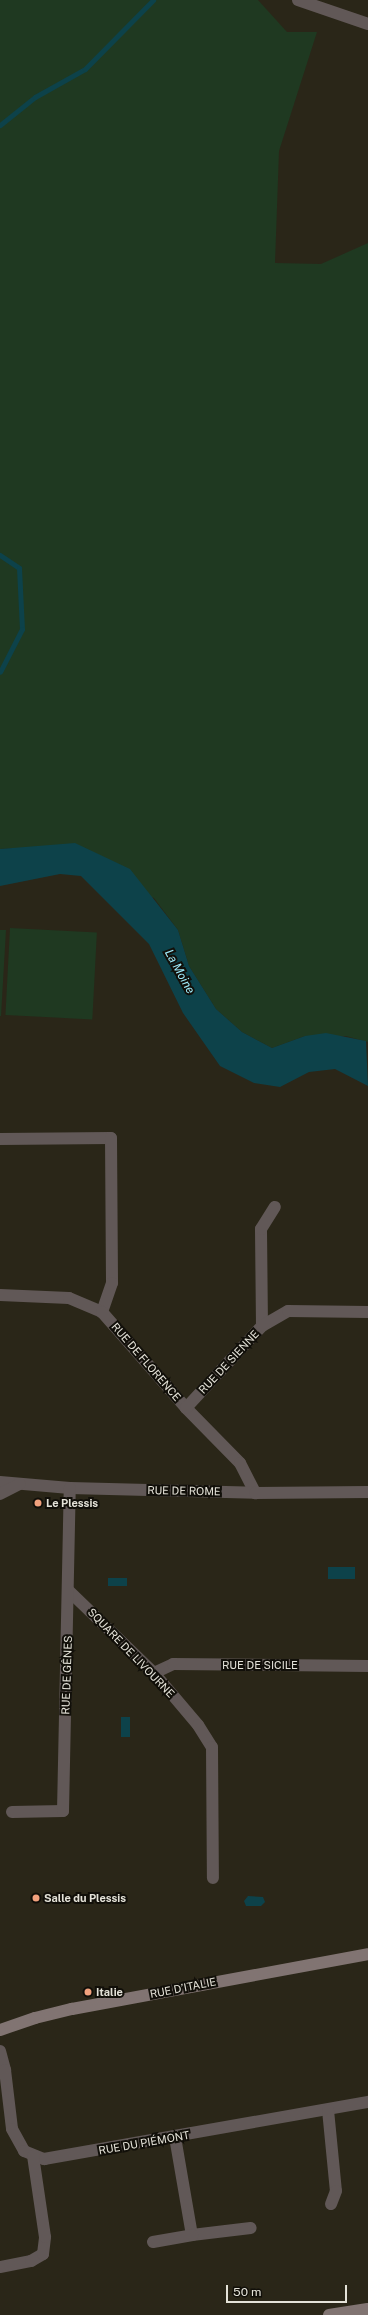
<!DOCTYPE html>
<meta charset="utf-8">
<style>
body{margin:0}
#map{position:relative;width:368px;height:2315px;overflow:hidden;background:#2a2618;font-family:"Public Sans",sans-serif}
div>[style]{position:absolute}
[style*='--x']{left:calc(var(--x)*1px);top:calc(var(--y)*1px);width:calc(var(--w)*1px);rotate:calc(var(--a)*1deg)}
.green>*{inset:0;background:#1f3921;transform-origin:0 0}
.water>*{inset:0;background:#0d424a;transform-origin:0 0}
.stream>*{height:5px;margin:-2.5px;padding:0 2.5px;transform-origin:2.5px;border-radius:2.5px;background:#0d424a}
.street>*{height:12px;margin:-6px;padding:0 6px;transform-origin:6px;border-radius:6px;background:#615857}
.secondary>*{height:12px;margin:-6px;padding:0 6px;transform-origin:6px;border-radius:6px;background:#817472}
.dots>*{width:11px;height:11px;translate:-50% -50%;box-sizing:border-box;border:2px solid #110f09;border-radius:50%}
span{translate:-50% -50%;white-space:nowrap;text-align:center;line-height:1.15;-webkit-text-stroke:4px #110f09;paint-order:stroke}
.street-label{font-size:11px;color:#e4e2d8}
.poi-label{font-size:11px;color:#e4e2d8;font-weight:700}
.left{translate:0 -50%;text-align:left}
.water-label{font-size:12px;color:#a0edfc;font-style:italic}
.scale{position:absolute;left:226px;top:2285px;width:121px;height:18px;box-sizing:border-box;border:2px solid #e4e2d8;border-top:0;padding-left:5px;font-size:12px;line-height:14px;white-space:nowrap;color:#e4e2d8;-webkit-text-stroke:3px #110f09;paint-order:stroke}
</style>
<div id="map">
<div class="green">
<i style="clip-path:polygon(0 0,258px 0,287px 32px,317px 32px,279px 151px,275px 263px,321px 264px,368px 243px,368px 1042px,346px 1036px,305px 1036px,272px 1048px,242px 1032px,216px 1009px,189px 966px,178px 930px,154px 898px,17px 848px,0 849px)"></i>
<i style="left:10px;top:928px;width:87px;height:87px;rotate:3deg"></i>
<i style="clip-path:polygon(0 930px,6px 930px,1px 1016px,0 1016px)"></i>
</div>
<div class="water">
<i style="clip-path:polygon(75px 843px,130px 869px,178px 930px,189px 966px,216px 1009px,242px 1032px,272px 1048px,305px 1036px,326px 1033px,366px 1041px,368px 1086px,335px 1069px,309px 1072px,280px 1087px,254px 1083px,220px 1066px,183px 1013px,149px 944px,81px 876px,60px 874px,0 886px,0 849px)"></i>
<i style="left:328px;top:1567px;width:27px;height:12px"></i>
<i style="left:108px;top:1578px;width:19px;height:8px"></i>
<i style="left:121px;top:1717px;width:9px;height:20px"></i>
<i style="clip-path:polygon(248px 1896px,263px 1897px,265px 1902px,261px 1906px,246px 1906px,244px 1901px)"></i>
</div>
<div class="stream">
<i style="--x:0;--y:125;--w:45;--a:-38.7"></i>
<i style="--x:35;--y:97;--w:57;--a:-29.2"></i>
<i style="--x:85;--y:69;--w:97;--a:-45.4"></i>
<i style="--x:0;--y:555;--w:23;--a:34"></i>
<i style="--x:19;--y:568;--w:61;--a:87.2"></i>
<i style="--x:22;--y:629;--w:48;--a:117.1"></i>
</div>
<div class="street">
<i style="--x:298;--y:0;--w:74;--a:18.9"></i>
<i style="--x:0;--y:1139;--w:111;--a:-0.5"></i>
<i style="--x:111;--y:1138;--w:145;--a:89.6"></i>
<i style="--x:112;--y:1283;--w:31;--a:109"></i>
<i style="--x:0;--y:1295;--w:69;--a:2.5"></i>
<i style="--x:69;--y:1298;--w:36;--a:23"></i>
<i style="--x:102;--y:1312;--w:128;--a:48.8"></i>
<i style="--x:186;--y:1408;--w:77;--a:45.5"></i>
<i style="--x:240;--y:1463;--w:34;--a:63"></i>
<i style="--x:262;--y:1326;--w:97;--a:-90.6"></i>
<i style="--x:261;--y:1229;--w:26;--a:-58"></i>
<i style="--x:186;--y:1408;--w:112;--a:-47.2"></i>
<i style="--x:262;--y:1326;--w:30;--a:-30"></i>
<i style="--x:288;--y:1311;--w:80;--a:0.7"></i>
<i style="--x:0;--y:1482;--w:70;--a:4.9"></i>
<i style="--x:70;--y:1488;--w:185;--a:1.5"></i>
<i style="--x:255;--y:1493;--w:113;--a:-0.5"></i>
<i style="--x:0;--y:1494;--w:22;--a:-27"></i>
<i style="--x:69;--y:1591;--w:118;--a:44"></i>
<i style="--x:154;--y:1673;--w:68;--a:49.8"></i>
<i style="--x:198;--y:1725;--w:26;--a:58"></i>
<i style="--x:212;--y:1747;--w:131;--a:89.6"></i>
<i style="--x:154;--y:1673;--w:21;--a:-25"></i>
<i style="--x:173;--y:1664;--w:195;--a:0.6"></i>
<i style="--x:12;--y:1812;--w:51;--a:-1.1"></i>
<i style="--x:63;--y:1811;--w:323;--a:-88.8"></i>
<i style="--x:0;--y:2051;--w:20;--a:75"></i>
<i style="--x:5;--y:2070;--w:59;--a:83.2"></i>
<i style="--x:12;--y:2129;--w:25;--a:61"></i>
<i style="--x:24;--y:2151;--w:22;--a:22"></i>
<i style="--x:44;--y:2159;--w:329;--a:-10"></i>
<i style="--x:328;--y:2110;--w:81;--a:84.4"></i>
<i style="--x:336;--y:2191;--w:14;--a:111"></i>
<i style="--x:175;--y:2137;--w:99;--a:80.2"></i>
<i style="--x:192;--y:2235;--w:59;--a:-6.8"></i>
<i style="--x:153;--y:2242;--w:40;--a:-10"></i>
<i style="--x:0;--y:2267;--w:32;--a:-11"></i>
<i style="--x:31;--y:2261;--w:14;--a:-30"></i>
<i style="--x:43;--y:2254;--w:17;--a:-83"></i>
<i style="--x:45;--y:2237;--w:82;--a:-98.4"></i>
</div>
<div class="secondary">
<i style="--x:0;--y:2030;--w:37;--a:-19"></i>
<i style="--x:35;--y:2018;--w:38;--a:-14"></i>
<i style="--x:72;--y:2009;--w:301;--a:-10.5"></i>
<i style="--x:329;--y:2315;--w:39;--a:-9"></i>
</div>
<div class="dots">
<i style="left:38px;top:1503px;background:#f1a17d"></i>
<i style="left:36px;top:1898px;background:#f1a17d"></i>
<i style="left:88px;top:1992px;background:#f1a17d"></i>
</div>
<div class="street-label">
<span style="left:146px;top:1362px;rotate:49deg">RUE DE FLORENCE</span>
<span style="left:229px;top:1362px;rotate:-47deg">RUE DE SIENNE</span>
<span style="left:184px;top:1491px;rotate:1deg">RUE DE ROME</span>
<span style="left:131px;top:1653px;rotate:46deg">SQUARE DE LIVOURNE</span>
<span style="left:260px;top:1665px">RUE DE SICILE</span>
<span style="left:67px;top:1675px;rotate:-88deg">RUE DE GÊNES</span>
<span style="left:183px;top:1988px;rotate:-11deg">RUE D’ITALIE</span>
<span style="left:144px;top:2143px;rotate:-10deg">RUE DU PIÉMONT</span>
</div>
<div class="poi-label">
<span class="left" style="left:46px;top:1503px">Le Plessis</span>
<span class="left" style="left:44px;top:1898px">Salle du Plessis</span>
<span class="left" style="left:96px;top:1992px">Italie</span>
</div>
<div class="water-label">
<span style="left:179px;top:972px;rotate:61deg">La Moine</span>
</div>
<div class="scale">50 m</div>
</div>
